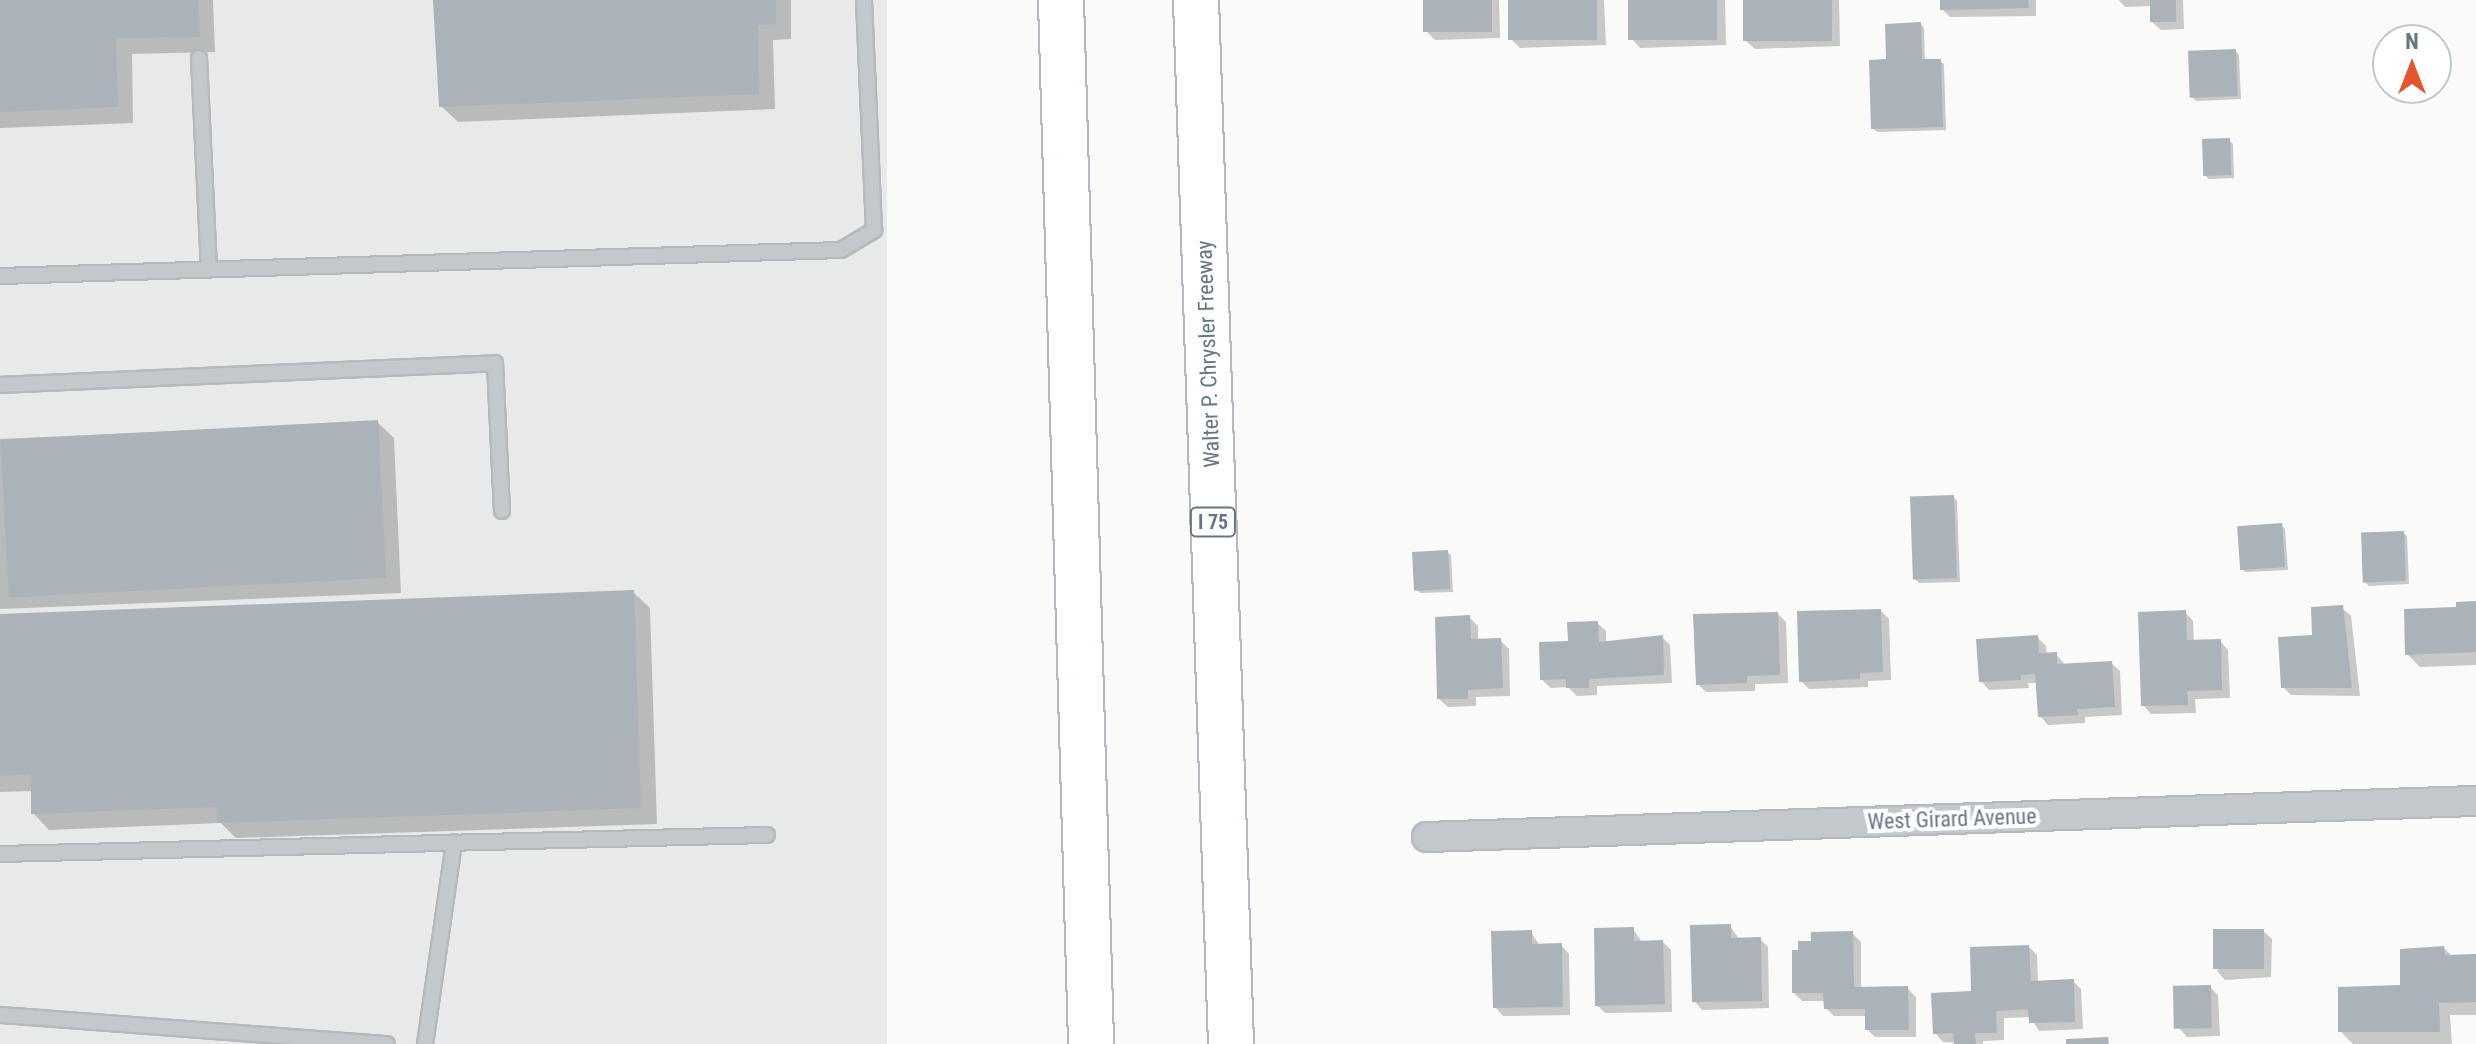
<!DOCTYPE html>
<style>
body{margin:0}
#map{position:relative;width:2476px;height:1044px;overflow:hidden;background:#fafaf8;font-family:"Roboto Condensed",sans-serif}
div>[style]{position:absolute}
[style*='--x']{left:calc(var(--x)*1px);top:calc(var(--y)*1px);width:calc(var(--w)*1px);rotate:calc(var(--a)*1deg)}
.built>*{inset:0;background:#e8e9e9;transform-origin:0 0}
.shadow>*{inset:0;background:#0003}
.building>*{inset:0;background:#aab3b9;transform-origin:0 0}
.roads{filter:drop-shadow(2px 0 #b4b9bd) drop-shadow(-2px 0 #b4b9bd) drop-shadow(0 2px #b4b9bd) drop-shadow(0 -2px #b4b9bd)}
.lane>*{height:14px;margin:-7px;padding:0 7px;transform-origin:7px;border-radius:7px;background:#c3c8cc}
.street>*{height:28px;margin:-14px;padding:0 14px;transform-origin:14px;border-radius:14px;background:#c3c8cc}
.highway>*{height:44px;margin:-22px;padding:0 22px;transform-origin:22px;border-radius:22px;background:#fff}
span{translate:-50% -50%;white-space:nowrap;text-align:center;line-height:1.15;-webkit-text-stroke:8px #fff;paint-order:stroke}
.shield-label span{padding:2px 6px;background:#fff;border:2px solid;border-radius:6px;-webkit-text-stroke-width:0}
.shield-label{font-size:20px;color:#657683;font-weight:700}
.street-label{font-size:22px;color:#657683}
.north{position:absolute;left:2372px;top:24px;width:80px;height:80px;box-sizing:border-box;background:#fff;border:2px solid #c1c8cd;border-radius:50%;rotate:0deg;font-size:22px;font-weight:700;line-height:32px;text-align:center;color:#657683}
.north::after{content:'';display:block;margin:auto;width:28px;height:36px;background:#e4572e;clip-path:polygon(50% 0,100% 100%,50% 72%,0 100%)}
</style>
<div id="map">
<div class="built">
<i style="left:0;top:0;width:887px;height:1044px"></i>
</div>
<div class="shadow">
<i style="clip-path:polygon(0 0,213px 0,215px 52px,132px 54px,133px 123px,0 128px)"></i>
<i style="clip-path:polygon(435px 0,791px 0,791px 39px,773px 40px,775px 109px,458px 122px,441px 106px)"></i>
<i style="clip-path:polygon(1425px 0,1499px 0,1500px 38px,1435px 40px,1426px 31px)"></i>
<i style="clip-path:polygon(1510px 0,1604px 0,1606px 45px,1520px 48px,1511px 39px)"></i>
<i style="clip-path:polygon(1630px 0,1725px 0,1726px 45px,1640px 48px,1632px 39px)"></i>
<i style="clip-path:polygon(1745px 0,1839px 0,1840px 46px,1755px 49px,1746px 41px)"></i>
<i style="clip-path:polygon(1942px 0,2036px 0,2036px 16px,1950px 17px,1942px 9px)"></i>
<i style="clip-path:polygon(2119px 0,2183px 0,2184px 29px,2161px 30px,2152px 22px,2152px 6px,2125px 7px)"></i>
<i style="clip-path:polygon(1921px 24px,1924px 28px,1925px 61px,1940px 61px,1944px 64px,1946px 130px,1877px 132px,1873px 128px,1889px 61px)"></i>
<i style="clip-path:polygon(2235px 51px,2239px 55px,2241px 99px,2196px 101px,2192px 97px)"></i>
<i style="clip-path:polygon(2229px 140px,2233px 144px,2234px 178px,2209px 179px,2205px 175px)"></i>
<i style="clip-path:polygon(377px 422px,394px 438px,401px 593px,0 609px,0 439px)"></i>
<i style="clip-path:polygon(1953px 497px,1957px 501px,1960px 582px,1919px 583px,1915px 579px)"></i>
<i style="clip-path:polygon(2281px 525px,2285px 529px,2288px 570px,2245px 572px,2242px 568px)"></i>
<i style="clip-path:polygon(2403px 533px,2407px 536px,2409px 584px,2369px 586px,2365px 582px)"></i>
<i style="clip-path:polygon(1447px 552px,1451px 555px,1453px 592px,1420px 593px,1416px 589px)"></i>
<i style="clip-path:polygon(633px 592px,650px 608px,657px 824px,236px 838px,221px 823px,49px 830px,33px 813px,33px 791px,0 792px,0 616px)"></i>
<i style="clip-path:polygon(2476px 603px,2476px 665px,2420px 667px,2407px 654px)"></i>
<i style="clip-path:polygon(2342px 608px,2351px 616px,2360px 696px,2291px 695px,2283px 687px,2314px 637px)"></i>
<i style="clip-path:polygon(1881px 611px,1889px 619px,1891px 680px,1868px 681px,1868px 687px,1809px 689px,1801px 681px)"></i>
<i style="clip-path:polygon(2185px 612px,2193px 621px,2194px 642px,2220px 641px,2228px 650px,2230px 698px,2195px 699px,2196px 713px,2151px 714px,2143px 705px)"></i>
<i style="clip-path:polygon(1778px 614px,1786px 622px,1788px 683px,1755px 684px,1755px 691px,1706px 692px,1698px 684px)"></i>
<i style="clip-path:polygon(1469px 617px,1478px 626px,1478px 641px,1500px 640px,1509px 649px,1510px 696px,1476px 697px,1476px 706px,1448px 707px,1439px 699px)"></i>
<i style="clip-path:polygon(1597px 623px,1606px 631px,1606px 643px,1662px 637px,1670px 645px,1672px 683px,1597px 686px,1597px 695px,1577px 696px,1568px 687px,1551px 688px,1542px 680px,1570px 643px)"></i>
<i style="clip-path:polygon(2037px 637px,2046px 646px,2047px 654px,2056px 654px,2065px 665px,2111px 663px,2120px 671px,2122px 715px,2085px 717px,2085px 723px,2048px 725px,2040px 716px,2038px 683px,2028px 683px,2029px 688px,1989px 690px,1981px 681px)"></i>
<i style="clip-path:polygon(1730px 926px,1739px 939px,1760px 939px,1768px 947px,1769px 1008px,1702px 1010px,1694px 1001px)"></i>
<i style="clip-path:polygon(1633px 929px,1642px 942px,1663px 942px,1671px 950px,1672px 1012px,1605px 1013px,1597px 1005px)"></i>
<i style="clip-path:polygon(2263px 931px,2272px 939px,2271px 977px,2225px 980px,2217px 971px)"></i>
<i style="clip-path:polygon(1531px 932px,1540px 946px,1561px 945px,1569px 954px,1570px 1015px,1503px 1016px,1495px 1007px)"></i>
<i style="clip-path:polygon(1852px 933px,1861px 942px,1861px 989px,1907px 988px,1916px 997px,1916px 1037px,1875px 1037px,1867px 1029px,1867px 1016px,1834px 1016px,1826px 1008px,1826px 1001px,1802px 1001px,1794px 993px,1813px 943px)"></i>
<i style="clip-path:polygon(2029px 947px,2037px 955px,2038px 982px,2073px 981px,2081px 989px,2083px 1029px,2039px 1031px,2030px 1017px,2004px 1018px,2004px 1040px,1983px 1041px,1983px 1044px,1943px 1042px,1935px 1033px,1973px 993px)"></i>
<i style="clip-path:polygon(2444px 948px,2453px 957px,2476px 956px,2476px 1015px,2450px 1015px,2452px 1044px,2353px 1044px,2340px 1031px,2402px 987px)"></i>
<i style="clip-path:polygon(2210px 987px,2218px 995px,2220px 1036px,2187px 1037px,2179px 1028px)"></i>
</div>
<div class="building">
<i style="clip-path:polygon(0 0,198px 0,200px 37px,116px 38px,118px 107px,0 112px)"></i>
<i style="clip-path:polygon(433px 0,776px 0,776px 24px,758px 25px,759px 94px,439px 107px)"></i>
<i style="left:1423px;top:0;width:69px;height:32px"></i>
<i style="left:1508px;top:0;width:89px;height:40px"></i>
<i style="left:1628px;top:0;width:89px;height:40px"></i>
<i style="left:1743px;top:0;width:89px;height:41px"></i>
<i style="clip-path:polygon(1940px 0,2028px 0,2029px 8px,1940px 10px)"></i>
<i style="left:2150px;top:0;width:26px;height:22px"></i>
<i style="clip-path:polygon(1921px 22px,1922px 59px,1941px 59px,1943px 127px,1871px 129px,1869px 60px,1886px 59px,1885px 24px)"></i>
<i style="left:2236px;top:49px;width:47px;height:48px;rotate:88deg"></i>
<i style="left:2230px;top:138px;width:37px;height:28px;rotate:88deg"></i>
<i style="left:378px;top:420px;width:158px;height:378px;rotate:87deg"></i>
<i style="left:1954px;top:495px;width:83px;height:44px;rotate:88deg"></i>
<i style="left:2282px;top:523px;width:44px;height:45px;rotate:86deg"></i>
<i style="left:2404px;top:531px;width:50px;height:43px;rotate:88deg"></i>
<i style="left:1448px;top:550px;width:39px;height:36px;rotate:87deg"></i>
<i style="clip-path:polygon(634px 590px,641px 808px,217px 823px,217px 807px,31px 814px,31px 774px,0 776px,0 614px)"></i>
<i style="clip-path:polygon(2476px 601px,2476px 652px,2405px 655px,2404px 609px,2456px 607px,2456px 602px)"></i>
<i style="clip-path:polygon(2343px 605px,2352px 688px,2281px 688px,2278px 637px,2312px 635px,2311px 607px)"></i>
<i style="clip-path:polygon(1881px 609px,1883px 672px,1860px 673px,1860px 679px,1799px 682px,1797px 611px)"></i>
<i style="clip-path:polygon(2186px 610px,2187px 640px,2221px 639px,2222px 690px,2187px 691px,2188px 705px,2141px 706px,2138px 612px)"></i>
<i style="clip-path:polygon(1778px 612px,1780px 675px,1747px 676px,1747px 683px,1696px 685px,1693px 614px)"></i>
<i style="clip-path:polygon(1470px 615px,1471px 639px,1501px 638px,1503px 688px,1468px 690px,1468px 699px,1437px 699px,1435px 617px)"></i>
<i style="clip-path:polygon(1598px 621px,1599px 642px,1663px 635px,1664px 675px,1589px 679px,1589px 688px,1566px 688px,1566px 679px,1540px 680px,1539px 642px,1568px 641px,1567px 622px)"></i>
<i style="clip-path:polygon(2038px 635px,2039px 653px,2057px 652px,2057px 664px,2112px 661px,2115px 707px,2077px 709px,2078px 715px,2038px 717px,2035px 674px,2021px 675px,2021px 680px,1979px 682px,1976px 639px)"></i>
<i style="clip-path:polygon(1731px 924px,1731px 938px,1761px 937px,1762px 1001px,1692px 1002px,1690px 925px)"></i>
<i style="clip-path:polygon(1634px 927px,1634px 941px,1663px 940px,1665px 1004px,1595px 1006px,1594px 928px)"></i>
<i style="left:2264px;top:929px;width:40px;height:51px;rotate:90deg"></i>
<i style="clip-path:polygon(1532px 930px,1532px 944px,1562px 943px,1563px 1007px,1493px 1008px,1491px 931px)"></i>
<i style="clip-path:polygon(1853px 931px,1854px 987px,1908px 986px,1909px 1030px,1865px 1030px,1865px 1009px,1824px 1009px,1823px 993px,1792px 993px,1792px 950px,1798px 950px,1798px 941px,1811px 941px,1811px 932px)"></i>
<i style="clip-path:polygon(2029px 945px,2031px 981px,2074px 979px,2075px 1022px,2029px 1023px,2028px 1009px,1996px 1011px,1997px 1033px,1975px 1033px,1976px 1044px,1954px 1044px,1953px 1033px,1933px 1034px,1931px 993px,1971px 991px,1970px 947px)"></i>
<i style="clip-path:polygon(2444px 946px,2445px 955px,2476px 954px,2476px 1002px,2439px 1003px,2440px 1032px,2338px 1032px,2338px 987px,2400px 985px,2400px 949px)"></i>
<i style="left:2211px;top:985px;width:43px;height:38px;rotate:89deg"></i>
<i style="clip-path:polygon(2108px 1037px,2109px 1044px,2066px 1044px,2066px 1039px)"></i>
</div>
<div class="roads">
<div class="lane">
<i style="--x:199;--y:58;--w:211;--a:87.3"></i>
<i style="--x:0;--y:276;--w:841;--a:-1.77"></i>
<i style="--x:841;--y:250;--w:39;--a:-31"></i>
<i style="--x:874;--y:230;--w:230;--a:-92.5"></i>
<i style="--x:0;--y:385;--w:495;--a:-2.5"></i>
<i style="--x:495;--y:363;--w:148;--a:87.3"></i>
<i style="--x:0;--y:854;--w:767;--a:-1.42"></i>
<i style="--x:0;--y:1015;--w:388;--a:4.3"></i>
<i style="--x:425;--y:1044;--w:204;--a:-81.8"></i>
</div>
<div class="street">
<i style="--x:1427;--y:837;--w:1050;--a:-1.97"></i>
</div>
<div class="highway">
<i style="--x:1061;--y:0;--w:1044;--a:88.35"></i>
<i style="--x:1196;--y:0;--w:1045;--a:88.08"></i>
</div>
</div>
<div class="shield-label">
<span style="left:1213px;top:522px">I 75</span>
</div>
<div class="street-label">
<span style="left:1208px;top:354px;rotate:-92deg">Walter P. Chrysler Freeway</span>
<span style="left:1952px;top:819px;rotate:-2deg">West Girard Avenue</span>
</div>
<div class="north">N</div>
</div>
